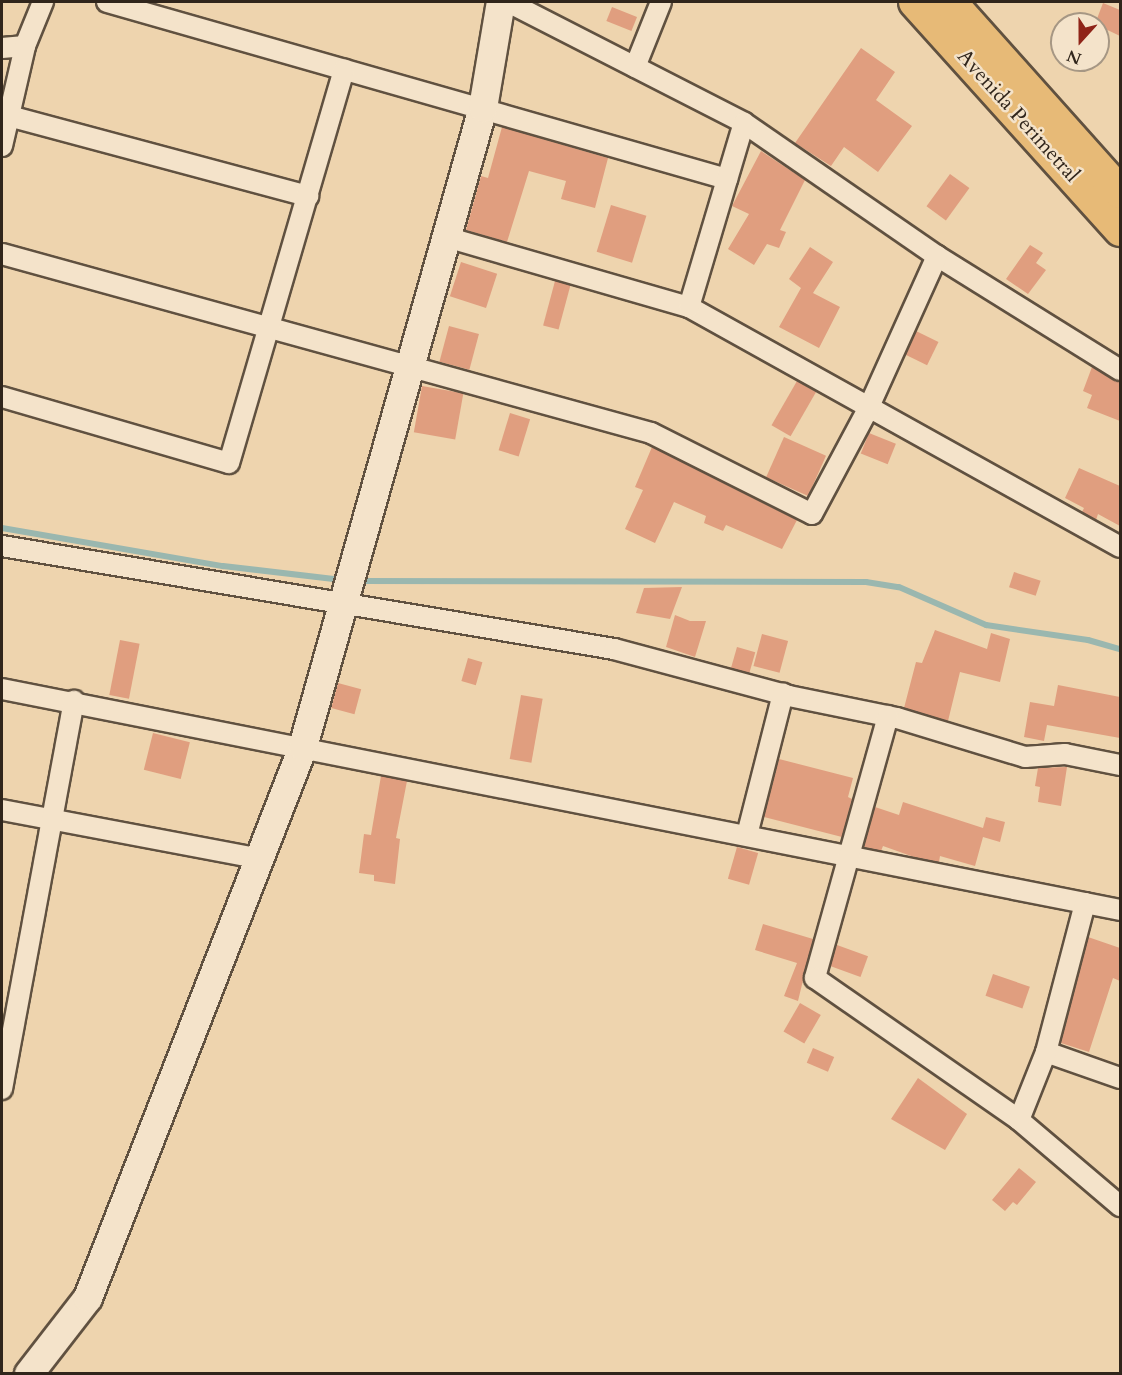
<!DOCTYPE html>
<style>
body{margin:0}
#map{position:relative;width:1122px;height:1375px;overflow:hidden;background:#eed4ae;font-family:Cardo,serif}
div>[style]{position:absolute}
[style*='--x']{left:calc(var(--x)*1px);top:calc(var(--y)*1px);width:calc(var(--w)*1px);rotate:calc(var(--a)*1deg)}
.stream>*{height:6px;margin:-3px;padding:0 3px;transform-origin:3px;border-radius:3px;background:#9ab7af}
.building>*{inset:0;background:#e09e7f;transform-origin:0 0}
.roads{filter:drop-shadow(2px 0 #605140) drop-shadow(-2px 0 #605140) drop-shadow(0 2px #605140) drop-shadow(0 -2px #605140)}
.street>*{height:20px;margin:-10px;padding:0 10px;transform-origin:10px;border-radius:10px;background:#f4e3ca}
.secondary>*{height:28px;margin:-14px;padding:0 14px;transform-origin:14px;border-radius:14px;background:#f4e3ca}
.primary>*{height:32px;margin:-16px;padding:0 16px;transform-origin:16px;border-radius:16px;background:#e7ba77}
span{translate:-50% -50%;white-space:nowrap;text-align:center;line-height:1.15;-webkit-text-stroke:5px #f4e3ca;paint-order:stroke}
.street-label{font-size:21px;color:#30251b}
.frame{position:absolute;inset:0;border:3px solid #30251b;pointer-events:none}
.north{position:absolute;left:1050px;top:12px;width:60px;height:60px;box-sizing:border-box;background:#f4e3ca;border:2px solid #a69784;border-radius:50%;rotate:201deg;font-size:16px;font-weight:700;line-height:24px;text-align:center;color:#30251b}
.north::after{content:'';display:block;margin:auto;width:21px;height:27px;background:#8f2418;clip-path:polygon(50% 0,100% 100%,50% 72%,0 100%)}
</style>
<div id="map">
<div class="stream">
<i style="--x:2;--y:528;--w:224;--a:9.8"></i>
<i style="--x:223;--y:566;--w:120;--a:6.7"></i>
<i style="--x:358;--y:581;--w:508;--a:0.11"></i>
<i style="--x:866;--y:582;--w:33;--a:9"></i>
<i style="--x:899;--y:587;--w:95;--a:23.6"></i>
<i style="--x:986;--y:625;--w:103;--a:8.4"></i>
<i style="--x:1088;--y:640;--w:33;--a:16"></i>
</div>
<div class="building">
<i style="clip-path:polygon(1103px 3px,1120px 10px,1120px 36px,1095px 24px)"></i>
<i style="left:612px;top:7px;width:27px;height:15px;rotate:22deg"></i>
<i style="clip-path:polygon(861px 48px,895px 72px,876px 100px,912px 126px,878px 172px,844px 147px,831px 166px,795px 143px)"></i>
<i style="clip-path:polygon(502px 127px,608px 158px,595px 208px,561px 199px,566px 181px,529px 171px,507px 242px,466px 230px,481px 176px,488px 178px)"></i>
<i style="clip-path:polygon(761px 151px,805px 180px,780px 230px,786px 232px,779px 248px,767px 244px,754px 265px,728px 249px,749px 214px,732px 206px)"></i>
<i style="left:950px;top:174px;width:24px;height:40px;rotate:36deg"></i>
<i style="left:611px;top:205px;width:37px;height:49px;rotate:17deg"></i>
<i style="clip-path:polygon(1030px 245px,1043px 253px,1036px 263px,1046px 270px,1028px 294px,1006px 279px)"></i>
<i style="clip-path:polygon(810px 247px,833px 262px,813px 293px,840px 307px,819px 348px,779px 327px,801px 288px,789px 279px)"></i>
<i style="left:461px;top:262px;width:38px;height:36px;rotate:18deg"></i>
<i style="left:555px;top:281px;width:16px;height:46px;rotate:15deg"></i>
<i style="left:449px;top:326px;width:31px;height:37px;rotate:15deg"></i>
<i style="left:916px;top:331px;width:25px;height:26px;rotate:26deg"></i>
<i style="clip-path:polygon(1092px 367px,1120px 382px,1120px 421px,1087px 408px,1092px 395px,1083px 391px)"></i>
<i style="left:797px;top:381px;width:22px;height:51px;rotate:30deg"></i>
<i style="left:422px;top:386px;width:42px;height:47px;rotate:10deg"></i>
<i style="left:510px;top:413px;width:21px;height:39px;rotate:17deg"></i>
<i style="left:869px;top:433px;width:29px;height:22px;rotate:22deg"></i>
<i style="left:784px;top:437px;width:46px;height:44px;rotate:24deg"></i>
<i style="clip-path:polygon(652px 447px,797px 520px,782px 549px,726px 525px,723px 531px,704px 523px,706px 516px,674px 502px,655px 543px,625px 529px,643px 490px,635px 487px)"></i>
<i style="clip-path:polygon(1079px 468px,1120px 486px,1120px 526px,1098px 514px,1096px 520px,1082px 512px,1084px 508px,1065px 498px)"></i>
<i style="left:1014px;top:572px;width:28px;height:16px;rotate:18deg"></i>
<i style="clip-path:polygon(682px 587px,670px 619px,636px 613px,644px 588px)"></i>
<i style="clip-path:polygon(675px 615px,690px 621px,706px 621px,695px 657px,666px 647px)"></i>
<i style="clip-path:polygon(935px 630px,987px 649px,991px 633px,1010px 639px,1000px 682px,960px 672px,948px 721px,904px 708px,916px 662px,922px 663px)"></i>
<i style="left:762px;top:634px;width:27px;height:33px;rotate:15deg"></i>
<i style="left:120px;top:640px;width:20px;height:56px;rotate:11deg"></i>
<i style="left:737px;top:647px;width:19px;height:22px;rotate:16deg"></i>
<i style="left:468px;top:658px;width:15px;height:24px;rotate:16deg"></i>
<i style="left:338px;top:683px;width:24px;height:26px;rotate:15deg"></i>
<i style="clip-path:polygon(1058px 685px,1120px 697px,1120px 738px,1047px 725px,1044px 741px,1024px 737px,1030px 702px,1054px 706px)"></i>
<i style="left:521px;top:695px;width:22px;height:65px;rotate:10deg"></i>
<i style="left:153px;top:733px;width:38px;height:38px;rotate:14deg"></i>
<i style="clip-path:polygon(779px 759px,853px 778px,848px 797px,852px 799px,842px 837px,764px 817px)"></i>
<i style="clip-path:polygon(1067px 767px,1061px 806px,1038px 802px,1040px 787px,1035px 786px,1038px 768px)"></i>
<i style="clip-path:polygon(381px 776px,407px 781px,396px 838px,400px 839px,395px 884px,374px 881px,374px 875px,359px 873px,364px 834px,371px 835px)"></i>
<i style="clip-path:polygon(903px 802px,983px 828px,986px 817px,1005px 822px,1000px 842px,983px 837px,975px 866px,940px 856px,939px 862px,914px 857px,883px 846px,881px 851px,864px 847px,875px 807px,899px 815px)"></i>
<i style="left:737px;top:847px;width:22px;height:33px;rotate:16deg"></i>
<i style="clip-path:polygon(763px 924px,813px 939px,798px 1001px,784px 996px,797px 963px,755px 950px)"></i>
<i style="clip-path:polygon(1088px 937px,1120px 948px,1120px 981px,1113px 978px,1089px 1052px,1061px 1043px)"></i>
<i style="left:837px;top:945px;width:33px;height:22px;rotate:20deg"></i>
<i style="left:993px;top:974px;width:39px;height:23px;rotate:19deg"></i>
<i style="left:800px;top:1003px;width:24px;height:33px;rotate:30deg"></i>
<i style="left:813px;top:1048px;width:23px;height:16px;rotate:23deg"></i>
<i style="clip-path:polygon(918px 1078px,967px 1114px,945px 1150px,891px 1119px)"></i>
<i style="clip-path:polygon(1019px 1168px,1036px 1182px,1017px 1205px,1013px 1202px,1005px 1211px,992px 1200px)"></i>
</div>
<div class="roads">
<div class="street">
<i style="--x:107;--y:2;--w:645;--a:15.93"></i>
<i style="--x:508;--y:2;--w:265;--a:27.1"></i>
<i style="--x:744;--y:123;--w:234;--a:34.6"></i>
<i style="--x:937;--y:256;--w:216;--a:31.9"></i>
<i style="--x:2;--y:48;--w:23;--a:-5"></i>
<i style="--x:635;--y:67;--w:70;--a:-68.2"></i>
<i style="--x:9;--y:116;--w:310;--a:15"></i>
<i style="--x:2;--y:146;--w:103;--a:-77"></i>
<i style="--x:25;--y:46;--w:48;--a:-67.8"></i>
<i style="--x:446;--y:237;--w:253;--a:16.1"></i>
<i style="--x:689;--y:307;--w:493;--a:29.1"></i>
<i style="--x:2;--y:254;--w:673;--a:15.42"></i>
<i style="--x:651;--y:433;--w:180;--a:26.7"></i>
<i style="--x:812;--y:514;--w:119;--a:-61.9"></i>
<i style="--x:868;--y:409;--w:168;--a:-65.7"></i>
<i style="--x:689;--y:307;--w:192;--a:-73.4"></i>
<i style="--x:2;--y:397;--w:236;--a:16.2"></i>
<i style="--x:229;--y:463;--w:410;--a:-73.7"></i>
<i style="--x:2;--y:546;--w:621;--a:9.55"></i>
<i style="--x:614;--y:649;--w:181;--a:15"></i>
<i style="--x:789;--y:696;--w:110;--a:11.5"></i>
<i style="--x:897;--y:718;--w:134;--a:16.9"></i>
<i style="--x:1025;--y:757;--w:40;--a:-4.3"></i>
<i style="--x:1065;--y:754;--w:56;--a:11.3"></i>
<i style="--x:2;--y:689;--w:1140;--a:11.18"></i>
<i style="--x:888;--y:716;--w:272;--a:105.6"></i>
<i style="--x:815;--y:978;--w:249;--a:34.8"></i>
<i style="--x:1019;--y:1120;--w:133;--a:40.4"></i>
<i style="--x:2;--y:810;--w:264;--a:10.7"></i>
<i style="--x:747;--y:835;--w:146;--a:-75.7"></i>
<i style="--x:1046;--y:1052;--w:78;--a:19.4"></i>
<i style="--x:2;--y:1089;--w:395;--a:-79.5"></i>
<i style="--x:1019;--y:1120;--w:73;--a:-68.3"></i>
<i style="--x:1046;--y:1052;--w:154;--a:-75.3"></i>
</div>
<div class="secondary">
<i style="--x:29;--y:1374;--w:96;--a:-52.2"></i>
<i style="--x:88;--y:1298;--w:591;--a:-68.68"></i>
<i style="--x:303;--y:747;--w:664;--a:-74.27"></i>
<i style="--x:483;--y:108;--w:108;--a:-80.4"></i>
</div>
<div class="primary">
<i style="--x:915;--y:2;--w:307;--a:48"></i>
<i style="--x:950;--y:2;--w:255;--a:48.2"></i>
</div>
</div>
<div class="street-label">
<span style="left:1018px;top:116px;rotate:48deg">Avenida Perimetral</span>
</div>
<div class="frame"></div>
<div class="north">N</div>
</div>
